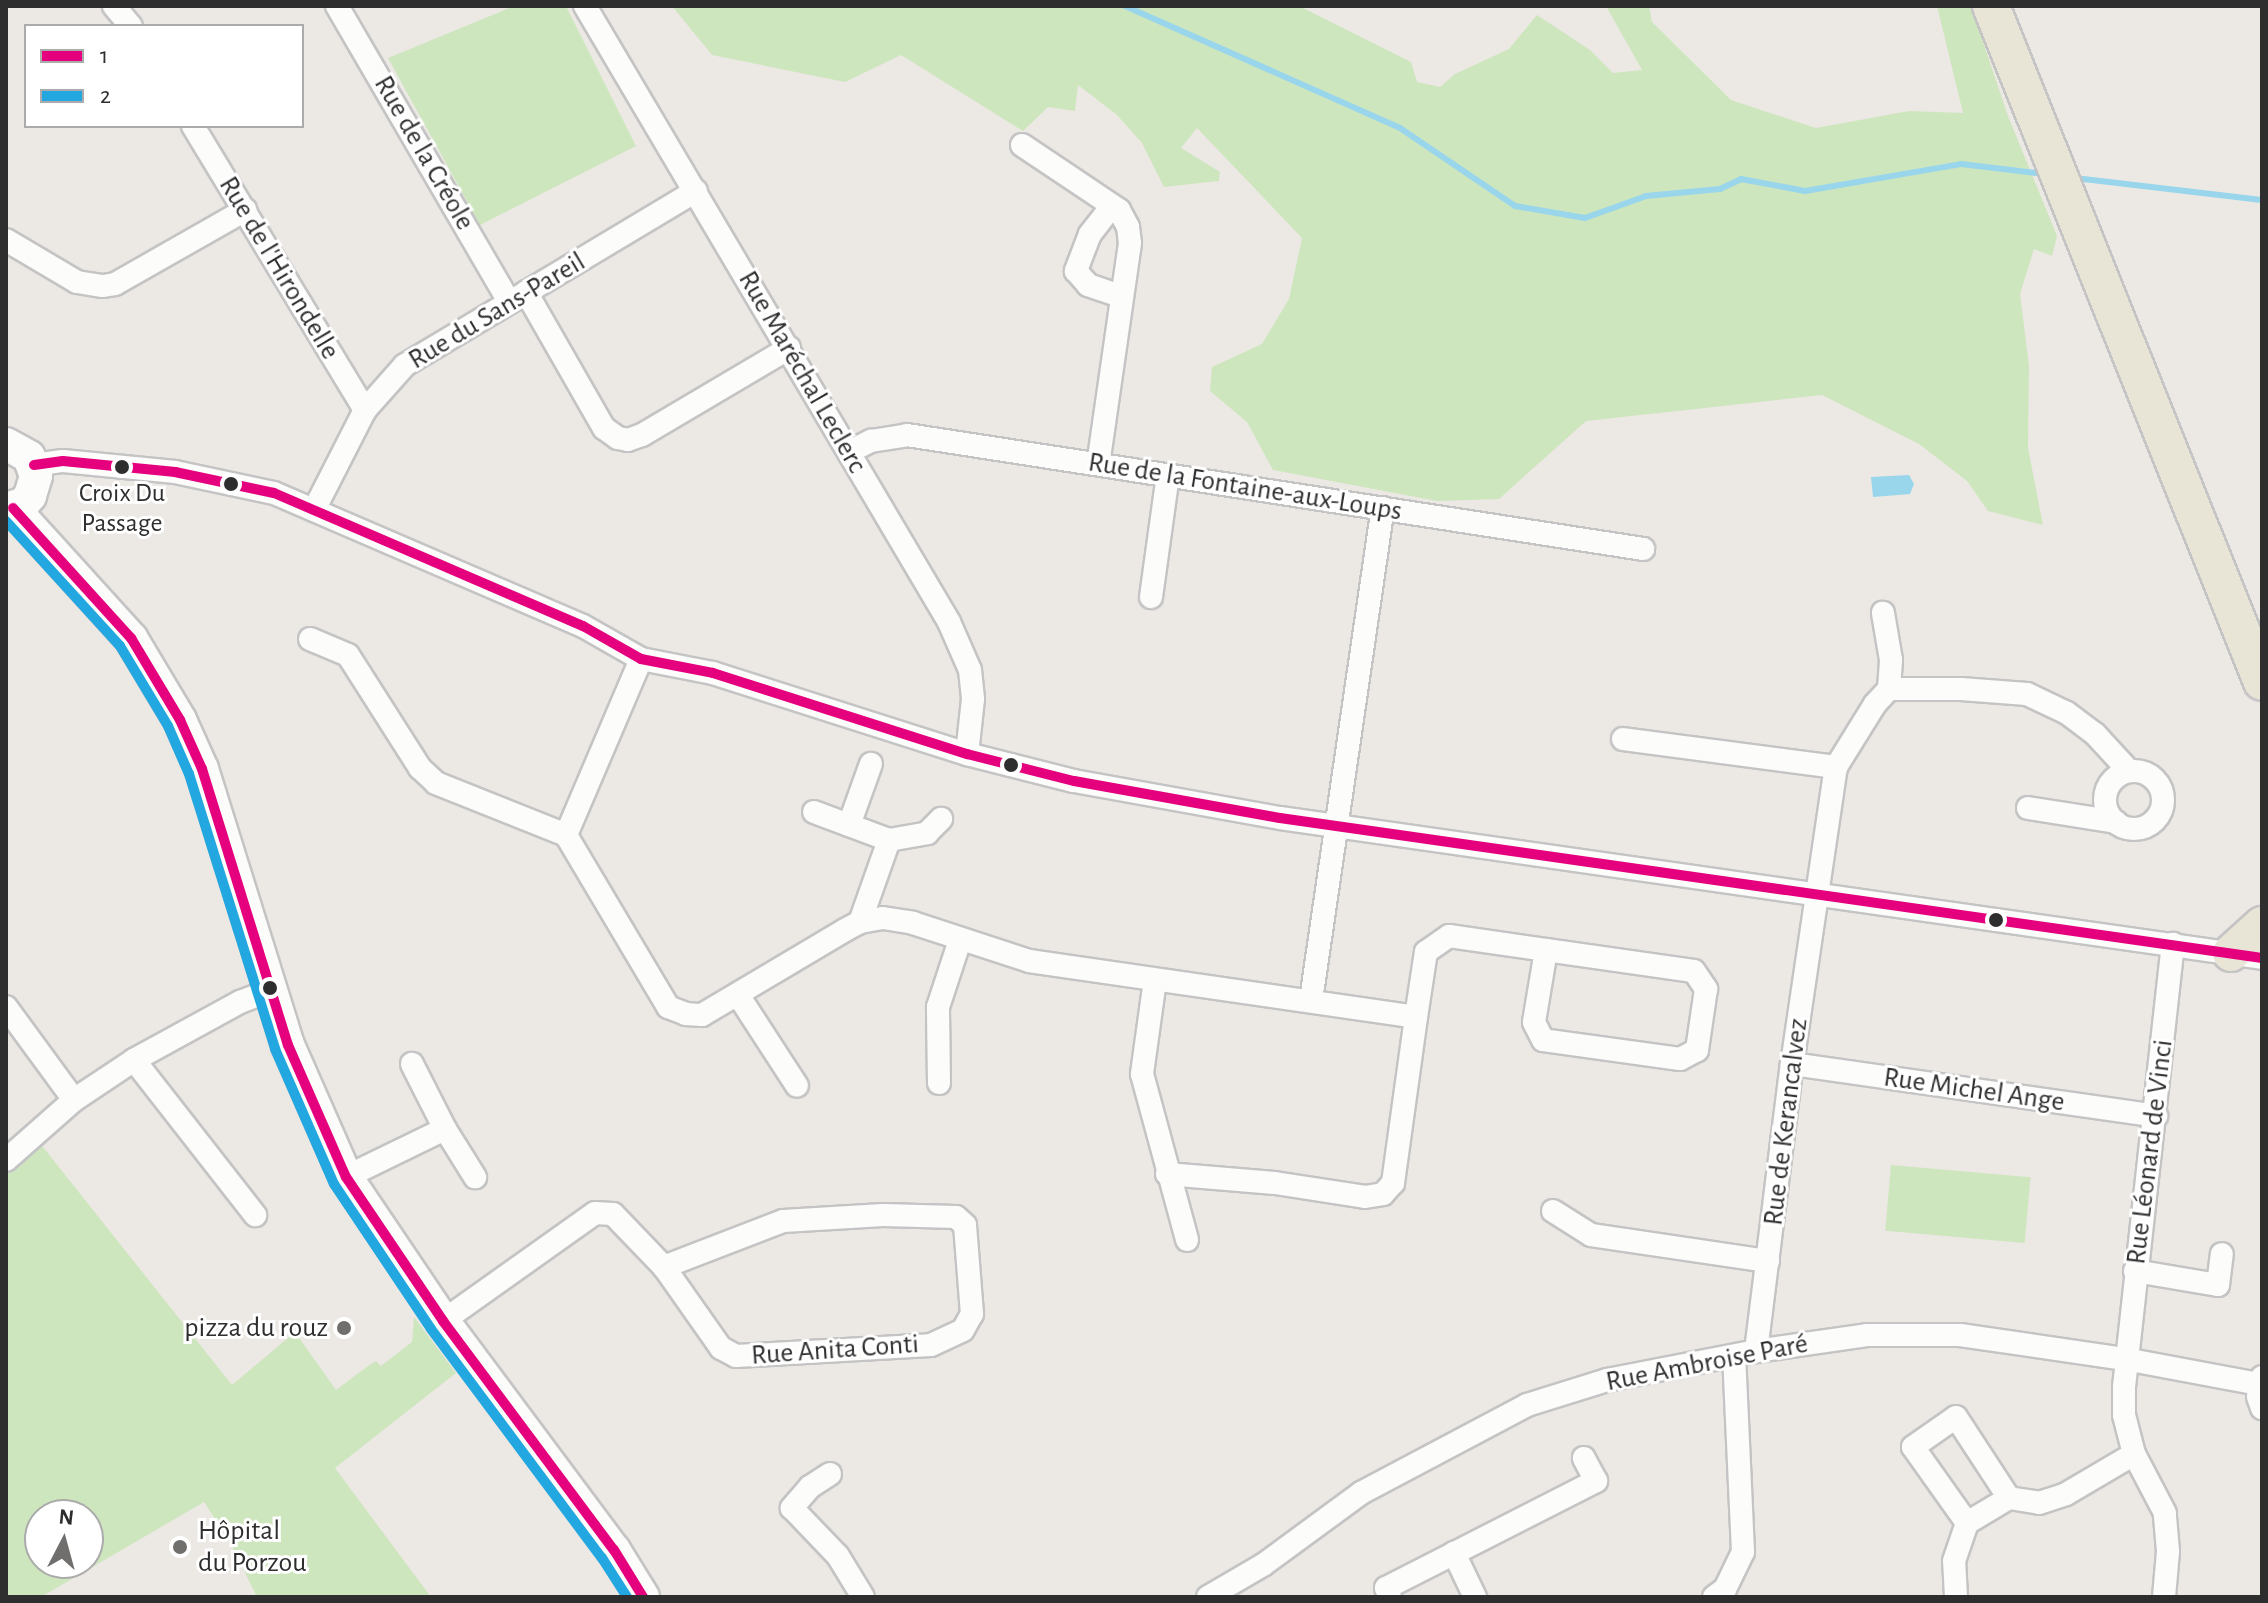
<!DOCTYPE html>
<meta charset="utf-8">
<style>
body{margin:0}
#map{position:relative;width:2268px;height:1603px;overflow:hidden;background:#ece8e4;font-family:"Alegreya Sans",sans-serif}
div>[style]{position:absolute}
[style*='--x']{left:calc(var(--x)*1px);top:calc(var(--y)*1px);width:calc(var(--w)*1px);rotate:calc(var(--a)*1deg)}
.green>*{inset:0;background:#cee6be;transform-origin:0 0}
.water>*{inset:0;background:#99d6ec}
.stream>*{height:6px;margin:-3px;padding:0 3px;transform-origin:3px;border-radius:3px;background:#99d6ec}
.roads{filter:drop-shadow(2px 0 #c5c4c5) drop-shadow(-2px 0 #c5c4c5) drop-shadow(0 2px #c5c4c5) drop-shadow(0 -2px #c5c4c5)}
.street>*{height:22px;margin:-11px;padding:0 11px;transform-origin:11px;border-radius:11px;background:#fcfcfb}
.street>.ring{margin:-11px;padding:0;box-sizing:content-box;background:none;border:22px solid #fcfcfb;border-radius:50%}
.secondary>*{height:32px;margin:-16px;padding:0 16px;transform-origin:16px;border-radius:16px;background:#fcfcfb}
.primary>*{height:36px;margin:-18px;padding:0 18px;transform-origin:18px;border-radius:18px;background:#e8e4d6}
.bus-1>*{height:10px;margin:-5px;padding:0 5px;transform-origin:5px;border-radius:5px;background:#e5007d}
.bus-2>*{height:10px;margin:-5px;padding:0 5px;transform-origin:5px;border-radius:5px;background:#23a7e0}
.dots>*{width:22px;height:22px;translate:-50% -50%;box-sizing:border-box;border:4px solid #fff;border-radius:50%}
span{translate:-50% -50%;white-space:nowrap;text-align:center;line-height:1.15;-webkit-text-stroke:6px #fff;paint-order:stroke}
.bus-label{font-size:26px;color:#2e2e2e}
.street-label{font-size:28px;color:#2e2e2e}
.poi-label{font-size:28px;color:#2e2e2e}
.right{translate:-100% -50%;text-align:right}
.left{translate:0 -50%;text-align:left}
.frame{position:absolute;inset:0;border:8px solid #2e2e2e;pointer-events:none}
.legend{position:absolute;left:24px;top:24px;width:280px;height:104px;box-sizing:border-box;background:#fff;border:2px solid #ababab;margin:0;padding:10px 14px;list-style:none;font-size:24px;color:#2e2e2e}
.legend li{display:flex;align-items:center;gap:16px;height:40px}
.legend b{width:40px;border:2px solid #ababab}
.north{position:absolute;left:24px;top:1499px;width:80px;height:80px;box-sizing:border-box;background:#fff;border:2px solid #ababab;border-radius:50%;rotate:6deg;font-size:22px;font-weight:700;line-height:32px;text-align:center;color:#2e2e2e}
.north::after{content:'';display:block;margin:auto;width:28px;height:36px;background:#706f6e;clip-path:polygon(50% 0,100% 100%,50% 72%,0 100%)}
</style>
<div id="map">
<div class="green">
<i style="clip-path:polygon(514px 6px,566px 6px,636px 146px,480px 225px,388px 58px)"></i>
<i style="clip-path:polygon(672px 6px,1299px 6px,1411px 62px,1417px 82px,1440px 87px,1455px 74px,1509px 49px,1537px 15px,1590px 50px,1613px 73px,1642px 70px,1606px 6px,1649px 6px,1652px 22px,1731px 100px,1816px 128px,1909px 111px,1963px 113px,1937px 6px,1971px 6px,2008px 116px,2057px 236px,2052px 256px,2034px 249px,2020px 294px,2029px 366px,2028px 448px,2043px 525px,1988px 511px,1967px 481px,1919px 444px,1822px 395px,1586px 421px,1499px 499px,1437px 501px,1273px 470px,1247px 422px,1210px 391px,1212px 367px,1262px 344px,1289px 299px,1302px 238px,1197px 128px,1181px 148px,1220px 172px,1219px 181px,1164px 187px,1142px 143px,1117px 115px,1078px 85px,1075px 111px,1048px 107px,1023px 131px,901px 55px,845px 82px,712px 55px)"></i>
<i style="clip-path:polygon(evenodd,39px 1142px,232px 1385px,295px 1332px,336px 1390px,368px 1366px,376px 1361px,381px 1366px,412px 1342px,414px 1317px,456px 1373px,335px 1468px,431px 1597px,257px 1597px,229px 1540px,204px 1502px,41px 1597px,6px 1597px,6px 1174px,39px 1142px,40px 1515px,88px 1515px,88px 1563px,40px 1563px,40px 1515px)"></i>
<i style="left:1891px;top:1165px;width:140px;height:66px;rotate:5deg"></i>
</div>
<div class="water">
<i style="clip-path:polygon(1909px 475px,1914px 484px,1910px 494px,1873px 497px,1871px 477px)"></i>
</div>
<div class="stream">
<i style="--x:1125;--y:6;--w:301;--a:23.9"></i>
<i style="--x:1400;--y:128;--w:139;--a:34.1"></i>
<i style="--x:1515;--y:206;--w:71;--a:9.7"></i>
<i style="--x:1585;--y:218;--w:65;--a:-19.8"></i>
<i style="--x:1646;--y:196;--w:74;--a:-5.4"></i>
<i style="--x:1720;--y:189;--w:23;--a:-25"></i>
<i style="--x:1741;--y:179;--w:65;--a:10.6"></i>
<i style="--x:1805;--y:191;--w:158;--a:-9.8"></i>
<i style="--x:1961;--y:164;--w:84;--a:6.9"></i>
<i style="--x:2075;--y:178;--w:188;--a:6.7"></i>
</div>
<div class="roads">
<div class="street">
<i style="--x:114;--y:6;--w:26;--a:50"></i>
<i style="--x:337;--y:6;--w:341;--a:59.8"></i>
<i style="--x:585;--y:6;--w:716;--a:59.42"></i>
<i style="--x:949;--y:622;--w:52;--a:66.4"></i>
<i style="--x:970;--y:670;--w:29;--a:84"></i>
<i style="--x:973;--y:699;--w:55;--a:96.2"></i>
<i style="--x:193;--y:126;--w:332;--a:58.8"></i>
<i style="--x:1022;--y:145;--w:117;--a:33.8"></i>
<i style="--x:1119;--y:210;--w:19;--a:62"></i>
<i style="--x:1128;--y:227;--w:16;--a:83"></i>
<i style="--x:1130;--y:243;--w:223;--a:98.2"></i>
<i style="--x:1112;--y:206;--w:36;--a:128"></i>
<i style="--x:1090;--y:234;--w:40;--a:111"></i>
<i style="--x:1076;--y:271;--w:18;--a:49"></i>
<i style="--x:1088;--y:285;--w:36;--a:19"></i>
<i style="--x:6;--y:240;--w:82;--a:30.6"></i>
<i style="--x:77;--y:282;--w:26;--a:9"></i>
<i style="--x:103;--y:286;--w:12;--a:-9"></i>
<i style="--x:115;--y:284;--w:150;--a:-29.6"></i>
<i style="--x:526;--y:292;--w:157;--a:60.2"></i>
<i style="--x:604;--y:428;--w:17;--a:36"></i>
<i style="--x:618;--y:438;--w:10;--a:11"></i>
<i style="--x:628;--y:440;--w:15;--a:-20"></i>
<i style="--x:642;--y:435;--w:171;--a:-30.6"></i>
<i style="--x:849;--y:452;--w:25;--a:-27"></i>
<i style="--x:871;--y:441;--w:36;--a:-9"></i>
<i style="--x:907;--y:435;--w:745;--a:8.8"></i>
<i style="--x:34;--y:465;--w:29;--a:-8"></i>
<i style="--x:63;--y:461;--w:113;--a:5.6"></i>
<i style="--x:175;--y:472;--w:101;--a:12"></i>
<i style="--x:274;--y:493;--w:336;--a:23.3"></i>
<i style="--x:583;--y:626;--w:67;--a:29.6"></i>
<i style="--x:641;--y:659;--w:73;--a:11"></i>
<i style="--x:713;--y:673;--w:267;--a:17.7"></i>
<i style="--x:967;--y:754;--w:110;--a:14.2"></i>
<i style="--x:1074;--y:781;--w:209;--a:10.2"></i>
<i style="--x:1280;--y:818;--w:992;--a:8.11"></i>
<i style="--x:314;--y:510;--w:112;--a:-63"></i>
<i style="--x:365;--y:410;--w:60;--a:-48.4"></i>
<i style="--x:405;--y:365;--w:339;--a:-30.9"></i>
<i style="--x:1151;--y:597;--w:123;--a:-82.1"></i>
<i style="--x:310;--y:639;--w:41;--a:22.8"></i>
<i style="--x:348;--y:655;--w:134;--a:57.5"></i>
<i style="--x:420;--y:768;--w:22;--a:43"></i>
<i style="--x:436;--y:783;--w:140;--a:21.8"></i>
<i style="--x:1889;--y:689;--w:72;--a:0"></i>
<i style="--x:1961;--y:689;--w:66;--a:4.3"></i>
<i style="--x:2027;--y:694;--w:44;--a:25.4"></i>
<i style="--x:2067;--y:713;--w:35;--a:37"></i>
<i style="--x:2095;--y:734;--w:50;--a:47.4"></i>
<i style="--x:1623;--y:739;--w:215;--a:7.5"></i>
<i class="ring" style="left:2105px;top:771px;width:36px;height:36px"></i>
<i style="--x:2028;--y:808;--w:89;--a:9"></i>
<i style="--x:814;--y:812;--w:80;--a:20.5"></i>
<i style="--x:889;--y:840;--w:39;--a:-10"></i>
<i style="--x:927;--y:833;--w:20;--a:-45"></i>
<i style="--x:849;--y:825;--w:65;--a:-70.2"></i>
<i style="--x:566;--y:835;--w:200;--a:59.3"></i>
<i style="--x:668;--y:1007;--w:19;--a:21"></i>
<i style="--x:686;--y:1014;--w:16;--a:4"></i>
<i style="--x:702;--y:1015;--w:166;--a:-30.7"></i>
<i style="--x:845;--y:930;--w:17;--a:-28"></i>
<i style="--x:860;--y:922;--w:23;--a:-10"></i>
<i style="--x:883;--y:918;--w:30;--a:9"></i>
<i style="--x:913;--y:923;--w:122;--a:18.1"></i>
<i style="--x:1029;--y:961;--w:391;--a:8.2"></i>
<i style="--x:1416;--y:1017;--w:66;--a:-81.3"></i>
<i style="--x:1426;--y:952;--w:28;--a:-35"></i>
<i style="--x:1449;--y:936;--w:98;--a:8.2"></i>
<i style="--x:1546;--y:950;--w:149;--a:8.1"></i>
<i style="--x:1694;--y:971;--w:22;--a:56"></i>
<i style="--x:1706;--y:989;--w:62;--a:98.4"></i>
<i style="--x:1697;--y:1050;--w:19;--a:152"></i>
<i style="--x:1680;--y:1059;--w:138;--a:-172.1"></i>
<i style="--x:1543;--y:1040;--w:20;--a:-117"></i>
<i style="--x:1534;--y:1022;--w:73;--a:-80.5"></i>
<i style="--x:566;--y:835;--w:191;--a:-66.9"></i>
<i style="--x:860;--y:922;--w:87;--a:-70.5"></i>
<i style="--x:1155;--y:980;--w:95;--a:97.9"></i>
<i style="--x:1142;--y:1074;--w:172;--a:74.8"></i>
<i style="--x:738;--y:995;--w:108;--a:57"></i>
<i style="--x:1311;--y:1000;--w:497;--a:-81.7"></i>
<i style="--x:6;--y:1007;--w:115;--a:53.8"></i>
<i style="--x:134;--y:1060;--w:197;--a:52"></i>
<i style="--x:1792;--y:1064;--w:368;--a:8.1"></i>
<i style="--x:939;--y:1083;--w:76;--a:-90.8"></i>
<i style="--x:938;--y:1007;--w:71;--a:-71.8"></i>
<i style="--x:445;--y:1129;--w:57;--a:58"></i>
<i style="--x:6;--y:1160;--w:91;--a:-41.4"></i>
<i style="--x:74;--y:1100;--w:72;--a:-33.7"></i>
<i style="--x:134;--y:1060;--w:121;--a:-28.7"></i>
<i style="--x:240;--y:1002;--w:31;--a:-21"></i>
<i style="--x:1167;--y:1174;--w:108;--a:4.8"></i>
<i style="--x:1275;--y:1183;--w:91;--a:8.8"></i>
<i style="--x:1365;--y:1197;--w:18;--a:-9"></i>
<i style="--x:1383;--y:1194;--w:15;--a:-48"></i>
<i style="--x:1393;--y:1183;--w:168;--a:-82.1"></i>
<i style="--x:346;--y:1177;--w:110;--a:-25.9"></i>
<i style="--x:445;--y:1129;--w:73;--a:-116.9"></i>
<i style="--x:1553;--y:1211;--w:45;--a:32.3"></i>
<i style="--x:1591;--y:1235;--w:179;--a:8.4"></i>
<i style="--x:2135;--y:1271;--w:84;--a:9.6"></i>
<i style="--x:2218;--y:1285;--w:31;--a:-83"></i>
<i style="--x:443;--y:1321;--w:186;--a:-35.4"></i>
<i style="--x:595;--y:1213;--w:18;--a:3"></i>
<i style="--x:613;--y:1214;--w:74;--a:46.1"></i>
<i style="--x:664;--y:1267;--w:99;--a:54.9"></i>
<i style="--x:721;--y:1348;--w:17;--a:28"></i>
<i style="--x:736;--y:1356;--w:195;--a:-3.2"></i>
<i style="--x:931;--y:1345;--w:35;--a:-25"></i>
<i style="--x:963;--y:1330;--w:18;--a:-61"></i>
<i style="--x:972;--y:1314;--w:89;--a:-94.5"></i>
<i style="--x:965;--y:1225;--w:12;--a:-138"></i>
<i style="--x:956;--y:1217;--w:73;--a:-178.4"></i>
<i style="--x:883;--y:1215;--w:100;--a:176.6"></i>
<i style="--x:783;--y:1221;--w:128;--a:158.9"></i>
<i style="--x:1756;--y:1351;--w:289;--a:-82.9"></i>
<i style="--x:1792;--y:1064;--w:300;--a:-81.6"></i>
<i style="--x:1836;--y:767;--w:74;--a:-58.2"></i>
<i style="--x:1875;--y:704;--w:21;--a:-47"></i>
<i style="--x:1889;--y:689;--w:29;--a:-86"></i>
<i style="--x:1891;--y:660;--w:48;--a:-99.7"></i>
<i style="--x:2262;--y:1377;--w:20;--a:101"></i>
<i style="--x:2258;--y:1397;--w:12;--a:70"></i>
<i style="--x:830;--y:1474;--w:24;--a:147"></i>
<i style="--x:810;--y:1487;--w:28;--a:131"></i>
<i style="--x:792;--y:1508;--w:66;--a:46.2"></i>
<i style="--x:838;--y:1556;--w:48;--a:58.6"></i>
<i style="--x:1967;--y:1523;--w:93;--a:-125.4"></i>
<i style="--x:1913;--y:1447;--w:52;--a:-34.9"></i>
<i style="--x:1956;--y:1417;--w:97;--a:56.8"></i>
<i style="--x:1454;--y:1553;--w:49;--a:64.5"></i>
<i style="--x:1208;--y:1597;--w:64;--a:-30.2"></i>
<i style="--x:1263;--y:1565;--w:122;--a:-36.3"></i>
<i style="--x:1361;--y:1493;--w:188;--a:-27.9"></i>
<i style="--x:1527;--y:1405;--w:84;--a:-17.4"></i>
<i style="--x:1607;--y:1380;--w:152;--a:-11"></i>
<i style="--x:1756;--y:1351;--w:112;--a:-8.2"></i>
<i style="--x:1867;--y:1335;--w:93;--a:0"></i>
<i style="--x:1960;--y:1335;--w:167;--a:8.3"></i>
<i style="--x:2125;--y:1359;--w:136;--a:10.6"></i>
<i style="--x:1390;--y:1597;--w:10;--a:-114"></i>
<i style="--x:1386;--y:1588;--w:236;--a:-27"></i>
<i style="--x:1596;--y:1481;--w:26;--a:-118"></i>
<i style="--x:1714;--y:1597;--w:14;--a:-36"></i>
<i style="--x:1725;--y:1589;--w:41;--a:-64.1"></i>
<i style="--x:1743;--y:1552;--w:195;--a:-92.6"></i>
<i style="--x:1956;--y:1597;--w:36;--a:-93"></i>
<i style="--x:1954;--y:1561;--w:40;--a:-71.1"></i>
<i style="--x:1967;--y:1523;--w:49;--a:-30.8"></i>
<i style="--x:2009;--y:1498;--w:30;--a:9"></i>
<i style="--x:2039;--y:1503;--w:28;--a:-18"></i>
<i style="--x:2066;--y:1494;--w:79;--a:-30.5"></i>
<i style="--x:2164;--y:1597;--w:46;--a:-85"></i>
<i style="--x:2168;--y:1551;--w:38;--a:-95"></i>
<i style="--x:2165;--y:1513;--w:67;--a:-117.7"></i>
<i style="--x:2134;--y:1454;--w:40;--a:-104.4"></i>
<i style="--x:2124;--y:1415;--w:28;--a:-90"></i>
<i style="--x:2124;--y:1387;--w:446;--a:-83.7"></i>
</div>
<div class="secondary">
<i style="--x:6;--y:444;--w:26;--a:29"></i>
<i style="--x:29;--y:457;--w:20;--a:70"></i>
<i style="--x:36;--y:476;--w:21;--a:107"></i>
<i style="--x:30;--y:496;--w:11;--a:131"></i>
<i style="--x:23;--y:504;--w:18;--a:164"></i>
<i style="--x:13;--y:508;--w:176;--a:47.8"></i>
<i style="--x:131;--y:638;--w:96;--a:59.1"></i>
<i style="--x:180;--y:720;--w:54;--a:65.8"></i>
<i style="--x:202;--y:769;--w:289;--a:72.7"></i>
<i style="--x:288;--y:1045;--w:144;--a:66.3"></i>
<i style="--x:346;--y:1177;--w:174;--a:56"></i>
<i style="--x:443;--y:1321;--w:286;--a:53.3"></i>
<i style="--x:614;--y:1550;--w:55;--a:58.3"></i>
</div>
<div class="primary">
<i style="--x:1991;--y:6;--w:728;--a:68.15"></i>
<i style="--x:2231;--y:953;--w:42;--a:-42.1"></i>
</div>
</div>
<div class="bus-1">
<i style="--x:34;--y:465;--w:29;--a:-8"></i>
<i style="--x:63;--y:461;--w:113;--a:5.6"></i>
<i style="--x:175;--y:472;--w:101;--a:12"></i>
<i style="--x:274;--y:493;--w:336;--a:23.3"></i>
<i style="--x:583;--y:626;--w:67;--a:29.6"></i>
<i style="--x:641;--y:659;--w:73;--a:11"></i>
<i style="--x:713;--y:673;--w:267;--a:17.7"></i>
<i style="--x:967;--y:754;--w:110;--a:14.2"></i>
<i style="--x:1074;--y:781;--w:209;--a:10.2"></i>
<i style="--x:1280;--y:818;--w:992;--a:8.11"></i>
<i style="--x:13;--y:508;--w:176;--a:47.8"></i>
<i style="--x:131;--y:638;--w:96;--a:59.1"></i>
<i style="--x:180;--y:720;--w:54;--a:65.8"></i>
<i style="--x:202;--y:769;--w:289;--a:72.7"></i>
<i style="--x:288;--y:1045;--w:144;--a:66.3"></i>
<i style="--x:346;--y:1177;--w:174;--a:56"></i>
<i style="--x:443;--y:1321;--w:286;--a:53.3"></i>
<i style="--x:614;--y:1550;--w:55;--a:58.3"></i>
</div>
<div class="bus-2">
<i style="--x:6;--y:521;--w:169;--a:47.6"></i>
<i style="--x:120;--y:646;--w:93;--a:59"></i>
<i style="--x:168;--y:726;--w:52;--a:66.4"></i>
<i style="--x:189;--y:774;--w:288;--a:72.6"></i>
<i style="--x:275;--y:1049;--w:147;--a:66.4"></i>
<i style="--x:334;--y:1184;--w:174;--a:56.2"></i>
<i style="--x:431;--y:1329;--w:286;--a:53.3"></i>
<i style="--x:602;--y:1558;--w:46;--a:57.3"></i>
</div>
<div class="dots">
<i style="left:122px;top:467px;background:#2e2e2e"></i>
<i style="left:231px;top:484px;background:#2e2e2e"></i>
<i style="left:1011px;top:765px;background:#2e2e2e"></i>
<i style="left:1996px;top:920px;background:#2e2e2e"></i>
<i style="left:270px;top:988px;background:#2e2e2e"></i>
<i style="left:344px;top:1328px;background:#706f6e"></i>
<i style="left:180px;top:1547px;background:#706f6e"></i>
</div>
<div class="bus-label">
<span style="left:122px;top:509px">Croix Du<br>Passage</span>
</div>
<div class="street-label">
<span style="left:424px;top:153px;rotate:60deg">Rue de la Créole</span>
<span style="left:279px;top:268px;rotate:59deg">Rue de l'Hirondelle</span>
<span style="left:497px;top:311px;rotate:-31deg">Rue du Sans-Pareil</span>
<span style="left:802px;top:372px;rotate:60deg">Rue Maréchal Leclerc</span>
<span style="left:1245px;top:487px;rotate:9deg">Rue de la Fontaine-aux-Loups</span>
<span style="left:1974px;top:1090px;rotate:8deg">Rue Michel Ange</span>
<span style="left:1786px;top:1122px;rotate:-83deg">Rue de Kerancalvez</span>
<span style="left:2150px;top:1152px;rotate:-83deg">Rue Léonard de Vinci</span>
<span style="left:835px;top:1350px;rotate:-4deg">Rue Anita Conti</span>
<span style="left:1707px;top:1363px;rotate:-11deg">Rue Ambroise Paré</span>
</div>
<div class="poi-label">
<span class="right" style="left:328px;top:1328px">pizza du rouz</span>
<span class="left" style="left:198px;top:1547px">Hôpital<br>du Porzou</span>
</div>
<div class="frame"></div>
<ul class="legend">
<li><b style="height:10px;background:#e5007d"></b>1</li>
<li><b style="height:10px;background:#23a7e0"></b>2</li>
</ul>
<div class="north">N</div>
</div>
